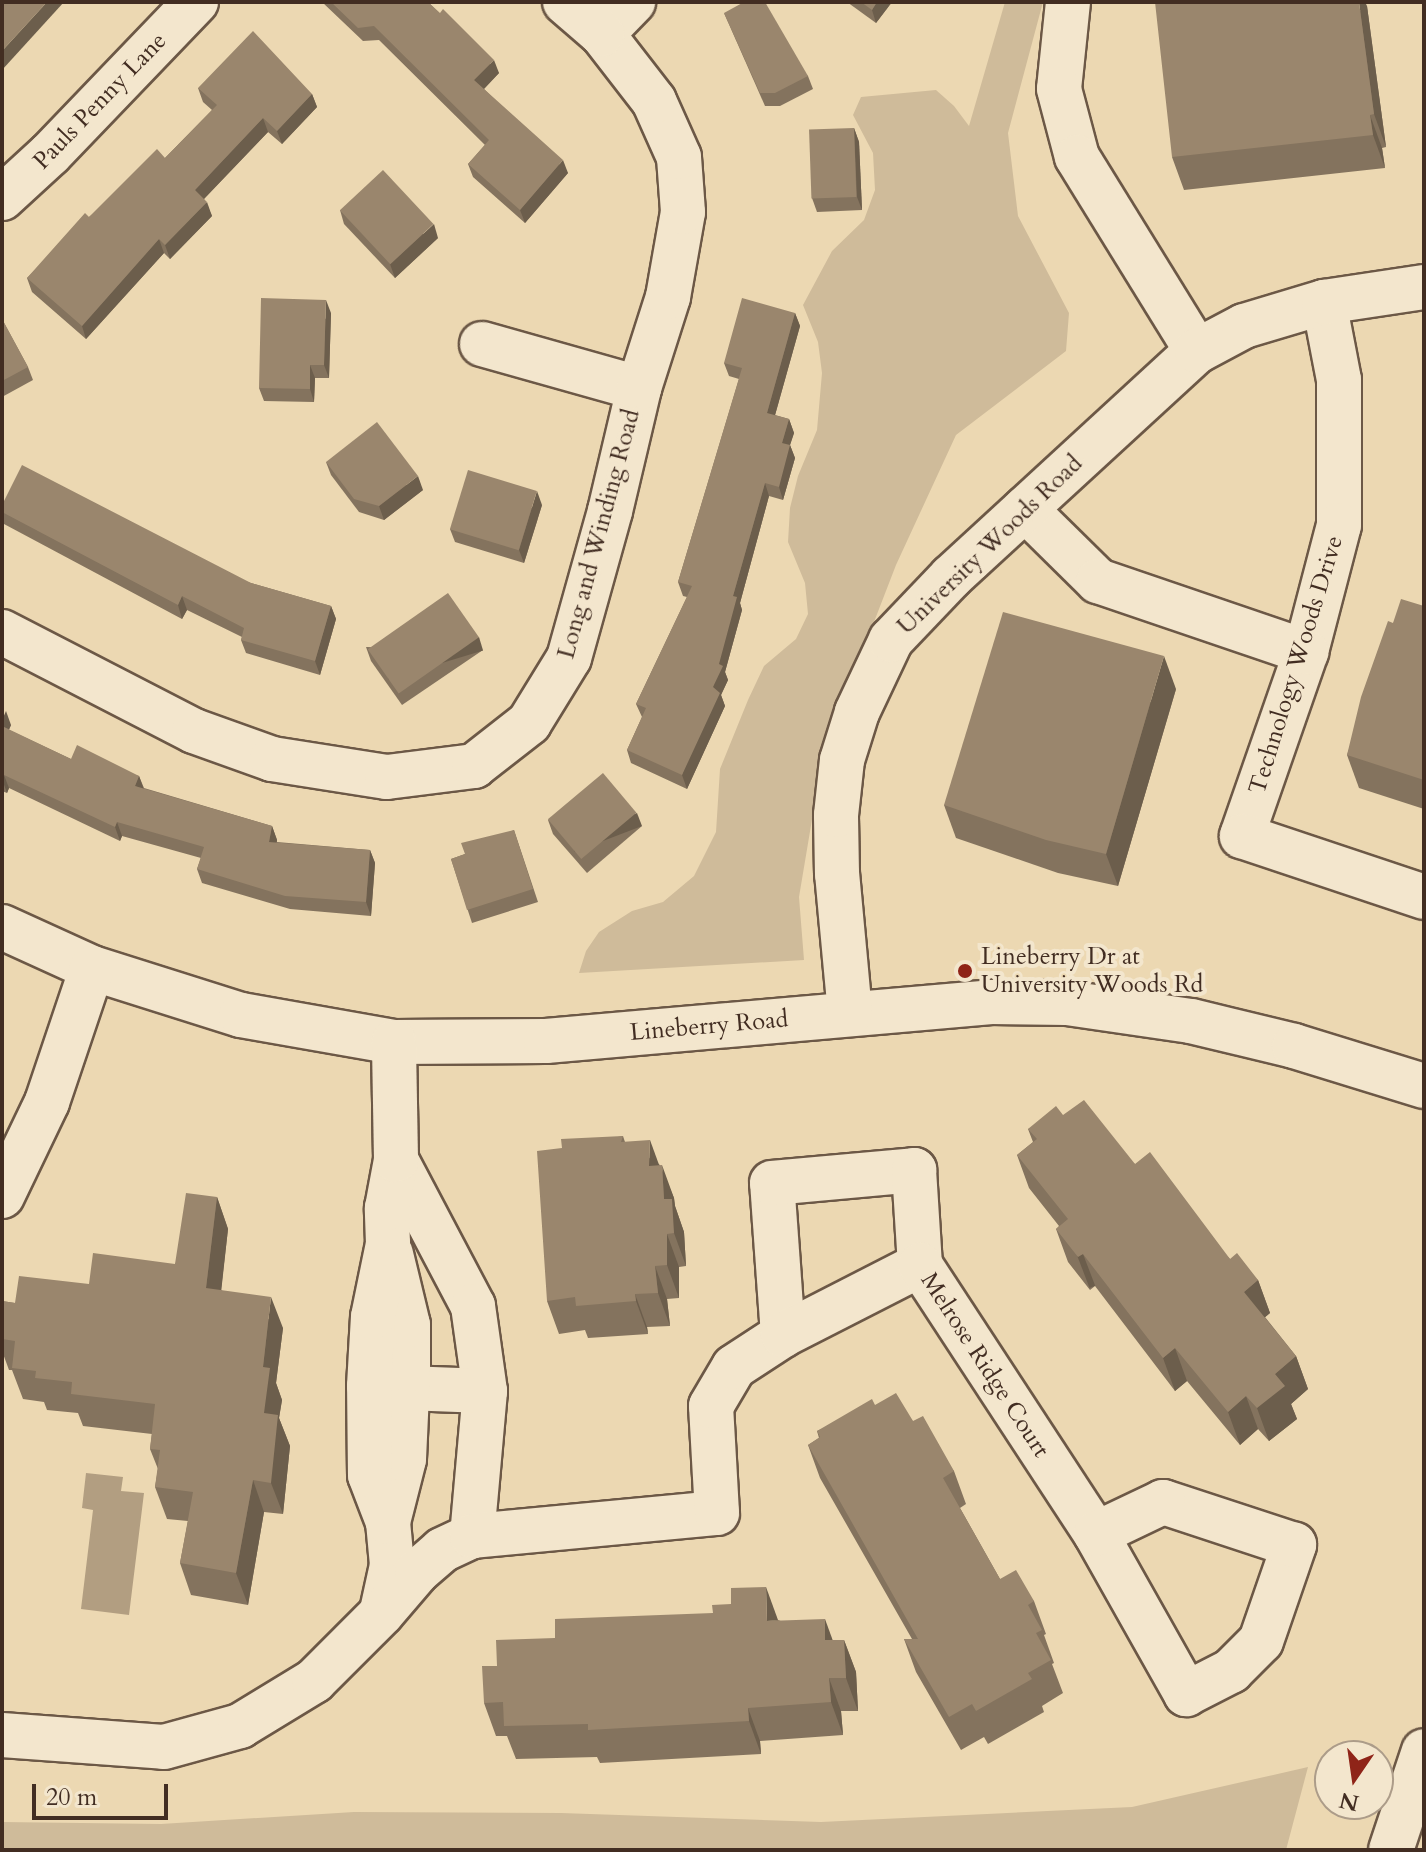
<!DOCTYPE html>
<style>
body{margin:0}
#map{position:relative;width:1426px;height:1852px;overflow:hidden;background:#ecd8b2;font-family:Cardo,serif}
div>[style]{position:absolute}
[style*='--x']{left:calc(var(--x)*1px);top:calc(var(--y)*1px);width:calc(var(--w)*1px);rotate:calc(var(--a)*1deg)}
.green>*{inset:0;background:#cfbb9a}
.water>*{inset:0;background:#b29e81}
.roads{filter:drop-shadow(2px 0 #6c5846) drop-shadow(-2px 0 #6c5846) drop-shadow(0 2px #6c5846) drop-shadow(0 -2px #6c5846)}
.minor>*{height:44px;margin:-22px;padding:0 22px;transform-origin:22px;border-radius:22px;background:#f3e6cd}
.wall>*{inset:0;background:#84735e}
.shaded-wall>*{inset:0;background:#6c5e4c;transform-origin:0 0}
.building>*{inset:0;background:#9a866d;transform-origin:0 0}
.dots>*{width:22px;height:22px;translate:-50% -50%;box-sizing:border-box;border:4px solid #f3e6cd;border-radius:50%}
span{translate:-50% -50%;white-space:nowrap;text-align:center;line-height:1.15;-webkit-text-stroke:8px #f3e6cd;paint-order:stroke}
.street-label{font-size:24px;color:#422d22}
.poi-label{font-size:24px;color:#422d22}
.left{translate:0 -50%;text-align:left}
.frame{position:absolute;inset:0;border:4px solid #422d22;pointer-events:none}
.north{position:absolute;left:1314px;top:1740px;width:80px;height:80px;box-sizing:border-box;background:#f3e6cd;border:2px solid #ac9c89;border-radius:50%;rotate:193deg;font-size:22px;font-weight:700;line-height:32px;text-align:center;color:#422d22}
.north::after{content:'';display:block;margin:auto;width:28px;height:36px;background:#8f2418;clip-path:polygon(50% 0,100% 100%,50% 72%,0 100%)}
.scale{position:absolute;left:32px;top:1784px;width:136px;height:36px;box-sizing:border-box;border:4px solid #422d22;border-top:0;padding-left:10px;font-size:24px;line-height:28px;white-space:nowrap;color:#422d22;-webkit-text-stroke:6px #f3e6cd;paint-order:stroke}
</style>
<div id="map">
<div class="green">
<i style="clip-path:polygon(1005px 2px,1043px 2px,1008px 133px,1018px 216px,1069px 313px,1066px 351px,956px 435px,896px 565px,823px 754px,799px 897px,804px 960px,579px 973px,586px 951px,599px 932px,632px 911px,663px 902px,694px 876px,716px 832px,720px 769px,748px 700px,764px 666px,796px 639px,808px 614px,805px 583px,788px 542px,790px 508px,798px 476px,817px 430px,822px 373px,818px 342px,803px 305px,832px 251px,864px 220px,875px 190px,873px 153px,853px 115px,861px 97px,936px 90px,954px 106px,969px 126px)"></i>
<i style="clip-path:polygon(1308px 1767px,1286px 1850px,2px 1850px,2px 1822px,161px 1824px,354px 1812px,561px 1813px,821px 1822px,1132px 1807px)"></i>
</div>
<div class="water">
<i style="clip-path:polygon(86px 1473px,123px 1477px,121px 1491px,144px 1493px,129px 1615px,81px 1609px,93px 1510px,82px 1508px)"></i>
</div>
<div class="roads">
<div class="minor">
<i style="--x:1068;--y:2;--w:87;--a:95.9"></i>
<i style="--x:1059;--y:89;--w:70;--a:75.2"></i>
<i style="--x:1077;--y:157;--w:228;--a:58.3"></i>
<i style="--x:602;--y:34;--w:45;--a:-45.9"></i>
<i style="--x:2;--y:198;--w:65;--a:-42.5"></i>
<i style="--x:50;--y:154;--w:211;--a:-46.2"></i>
<i style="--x:1324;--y:302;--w:79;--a:79.1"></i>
<i style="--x:1339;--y:380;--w:145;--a:90"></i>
<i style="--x:1339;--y:525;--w:131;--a:104.6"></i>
<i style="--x:1306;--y:652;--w:195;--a:109.2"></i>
<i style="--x:1242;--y:836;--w:192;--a:18.5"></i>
<i style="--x:482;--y:344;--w:163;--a:15.7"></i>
<i style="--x:1025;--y:509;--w:103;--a:44.6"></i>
<i style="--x:1098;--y:581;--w:220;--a:18.8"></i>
<i style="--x:2;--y:632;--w:216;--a:27.3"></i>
<i style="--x:194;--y:731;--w:83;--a:19.7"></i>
<i style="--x:272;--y:759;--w:116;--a:8.9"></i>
<i style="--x:387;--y:777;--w:88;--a:-7.2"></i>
<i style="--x:474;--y:766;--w:70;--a:-38"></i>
<i style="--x:529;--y:723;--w:76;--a:-58.4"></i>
<i style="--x:569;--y:658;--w:153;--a:-74.4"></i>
<i style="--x:610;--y:511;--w:126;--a:-76.7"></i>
<i style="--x:639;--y:388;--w:96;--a:-72.3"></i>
<i style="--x:668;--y:297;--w:86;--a:-80"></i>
<i style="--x:683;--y:212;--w:55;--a:-94.2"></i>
<i style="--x:679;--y:157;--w:61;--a:-114.1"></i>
<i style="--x:654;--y:101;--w:85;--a:-127.8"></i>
<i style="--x:602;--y:34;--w:49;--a:-139.1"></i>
<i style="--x:2;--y:927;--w:99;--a:24.5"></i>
<i style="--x:92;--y:968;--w:156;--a:17.5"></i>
<i style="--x:241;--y:1015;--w:155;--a:10"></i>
<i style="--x:394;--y:1042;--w:152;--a:-0.4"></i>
<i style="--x:546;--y:1041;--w:447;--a:-5"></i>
<i style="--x:991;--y:1002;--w:76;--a:0.8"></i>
<i style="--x:1067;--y:1003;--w:125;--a:8.3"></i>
<i style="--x:1191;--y:1021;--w:106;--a:13.6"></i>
<i style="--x:1294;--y:1046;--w:136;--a:17.1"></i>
<i style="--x:850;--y:1013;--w:140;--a:-95.3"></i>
<i style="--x:837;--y:874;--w:59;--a:-91"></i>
<i style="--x:836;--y:815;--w:55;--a:-83.8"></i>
<i style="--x:842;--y:760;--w:50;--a:-72.6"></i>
<i style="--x:857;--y:712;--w:80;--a:-64.7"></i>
<i style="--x:891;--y:640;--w:87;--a:-46.4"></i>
<i style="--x:951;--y:577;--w:334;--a:-42.6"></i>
<i style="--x:1197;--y:351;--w:53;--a:-28"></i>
<i style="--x:1244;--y:326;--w:84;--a:-16.7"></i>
<i style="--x:1324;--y:302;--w:101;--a:-8.5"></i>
<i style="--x:396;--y:1160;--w:165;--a:62.2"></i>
<i style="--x:473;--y:1306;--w:86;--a:82"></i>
<i style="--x:485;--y:1391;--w:146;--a:95.1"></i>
<i style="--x:2;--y:1196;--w:104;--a:-64.4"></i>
<i style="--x:47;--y:1102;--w:141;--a:-71.4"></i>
<i style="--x:783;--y:1335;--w:152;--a:-94.1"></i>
<i style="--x:772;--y:1183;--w:143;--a:-5.2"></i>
<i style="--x:914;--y:1170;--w:95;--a:86.4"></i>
<i style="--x:379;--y:1387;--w:106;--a:2.2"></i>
<i style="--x:388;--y:1522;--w:65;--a:-75.7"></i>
<i style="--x:404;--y:1459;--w:89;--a:-87.4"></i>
<i style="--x:408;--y:1370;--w:45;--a:-90"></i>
<i style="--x:408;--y:1325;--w:73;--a:-103.5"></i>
<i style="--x:382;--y:1611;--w:47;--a:-77.7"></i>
<i style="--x:392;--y:1565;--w:43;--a:-95.3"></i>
<i style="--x:388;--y:1522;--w:50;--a:-111"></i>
<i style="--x:370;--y:1475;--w:89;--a:-90.6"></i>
<i style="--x:369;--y:1386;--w:69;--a:-86.7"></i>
<i style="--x:373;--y:1317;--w:75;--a:-78.4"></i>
<i style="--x:388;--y:1244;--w:36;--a:-92"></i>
<i style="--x:387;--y:1208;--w:49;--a:-79.4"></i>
<i style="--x:396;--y:1160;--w:118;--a:-91"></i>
<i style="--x:2;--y:1735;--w:162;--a:4.2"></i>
<i style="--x:164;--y:1747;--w:79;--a:-15.4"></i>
<i style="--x:240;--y:1726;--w:87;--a:-31.3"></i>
<i style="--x:314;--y:1681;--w:96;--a:-45"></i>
<i style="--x:382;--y:1613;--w:54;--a:-49.5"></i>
<i style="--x:417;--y:1572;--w:33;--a:-41"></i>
<i style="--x:442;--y:1550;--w:33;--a:-25"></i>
<i style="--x:472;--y:1536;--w:246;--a:-5.4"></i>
<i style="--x:717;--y:1513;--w:107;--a:-93.2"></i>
<i style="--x:711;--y:1406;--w:45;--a:-59.5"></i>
<i style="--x:734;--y:1367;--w:59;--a:-33.1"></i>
<i style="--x:783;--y:1335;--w:154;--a:-27.1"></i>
<i style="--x:920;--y:1265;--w:321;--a:56.8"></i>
<i style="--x:1096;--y:1534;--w:184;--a:60.6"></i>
<i style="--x:1186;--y:1694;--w:51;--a:-27.1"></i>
<i style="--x:1231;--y:1671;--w:42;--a:-45"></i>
<i style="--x:1261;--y:1641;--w:102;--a:-71"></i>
<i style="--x:1294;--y:1545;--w:138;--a:-161.8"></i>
<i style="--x:1163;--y:1502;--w:74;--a:154.5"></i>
<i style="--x:1391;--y:1850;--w:104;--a:-71.6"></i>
</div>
</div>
<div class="wall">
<i style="clip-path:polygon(322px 2px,428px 2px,499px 73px,484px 89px,568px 173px,525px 223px,473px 177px,468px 164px,485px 145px,379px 40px,363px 41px)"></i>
<i style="clip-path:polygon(847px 2px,892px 2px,876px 23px)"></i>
<i style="clip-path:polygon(1367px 6px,1386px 147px,1382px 148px,1385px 168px,1184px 190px,1172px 157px)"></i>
<i style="clip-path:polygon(724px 13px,808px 76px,813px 89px,780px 106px,765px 106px)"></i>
<i style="clip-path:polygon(198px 88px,312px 94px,317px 107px,282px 144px,268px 132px,204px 199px,212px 216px,170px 259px,164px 253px,86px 339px,32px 292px,27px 278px,89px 217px,165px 158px,212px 110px,203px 102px)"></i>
<i style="clip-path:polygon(854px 128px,859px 142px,862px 210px,817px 212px,812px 198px)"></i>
<i style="clip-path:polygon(340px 210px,438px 238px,395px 278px,344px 224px)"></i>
<i style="clip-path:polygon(331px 313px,329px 378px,315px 378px,314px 402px,264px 401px,259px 388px)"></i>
<i style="clip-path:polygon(795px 313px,800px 326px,775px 415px,789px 419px,794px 433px,790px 445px,795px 458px,783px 500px,769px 496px,740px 603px,742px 610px,725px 672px,728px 680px,721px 695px,725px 706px,687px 789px,631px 763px,627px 750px,642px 717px,636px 704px,687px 597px,683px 596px,678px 582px,739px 379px,729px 376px,724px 363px)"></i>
<i style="clip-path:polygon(2px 319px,28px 367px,33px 380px,2px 397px)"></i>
<i style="clip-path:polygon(326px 462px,423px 490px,384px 520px,359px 512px,331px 475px)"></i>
<i style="clip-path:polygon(2px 505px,251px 583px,331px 606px,336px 619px,320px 675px,246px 653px,241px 640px,242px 637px,187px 610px,182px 619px,4px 524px,2px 518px)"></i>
<i style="clip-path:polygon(542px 505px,524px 563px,455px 542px,450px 529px)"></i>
<i style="clip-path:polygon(1424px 606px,1424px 809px,1359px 788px,1347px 755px,1393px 623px)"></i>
<i style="clip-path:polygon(366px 647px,483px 650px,402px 705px,371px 661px)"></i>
<i style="clip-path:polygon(1176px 689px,1118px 886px,1058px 873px,956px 838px,944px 805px)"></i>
<i style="clip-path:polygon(2px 720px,11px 725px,9px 730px,71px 759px,139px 776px,144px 788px,272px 826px,277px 840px,277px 842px,370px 850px,375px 863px,371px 916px,290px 909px,202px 883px,197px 869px,201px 858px,122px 836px,120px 841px,9px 788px,7px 793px,2px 791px)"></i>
<i style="clip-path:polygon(548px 820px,642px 826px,587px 873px,553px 834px)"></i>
<i style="clip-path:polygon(514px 830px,538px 902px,472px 923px,451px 859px,465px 854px)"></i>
<i style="clip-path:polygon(1063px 1115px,1135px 1164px,1230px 1259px,1258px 1280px,1270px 1313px,1265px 1317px,1296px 1356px,1308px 1389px,1291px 1404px,1297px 1419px,1269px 1441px,1258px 1429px,1240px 1445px,1187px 1381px,1175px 1391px,1095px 1286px,1090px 1290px,1068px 1262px,1056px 1229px,1059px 1226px,1029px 1188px,1017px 1155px,1033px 1142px,1028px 1129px)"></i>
<i style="clip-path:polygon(623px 1136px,625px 1142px,660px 1165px,674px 1198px,675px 1206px,684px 1232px,686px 1266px,679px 1267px,679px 1298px,667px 1299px,670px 1326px,647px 1327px,648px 1334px,588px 1338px,585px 1330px,559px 1334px,547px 1301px,562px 1148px)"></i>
<i style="clip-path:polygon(217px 1197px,228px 1229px,221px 1290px,283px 1328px,276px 1383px,282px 1400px,279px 1418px,290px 1446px,283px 1514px,264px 1512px,248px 1605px,191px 1595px,180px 1563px,188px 1521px,167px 1519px,155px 1487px,158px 1469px,150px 1449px,152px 1434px,83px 1426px,78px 1413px,47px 1410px,44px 1402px,23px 1399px,12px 1370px,9px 1370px,2px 1351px,2px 1301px,15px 1303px,175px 1264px)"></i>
<i style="clip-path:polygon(875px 1405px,913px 1421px,954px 1471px,966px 1504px,960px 1508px,1000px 1579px,1034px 1601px,1046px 1634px,1044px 1635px,1054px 1663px,1052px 1664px,1063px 1693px,1042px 1706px,1044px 1712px,988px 1744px,984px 1737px,961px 1750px,916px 1672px,904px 1639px,912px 1639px,820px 1478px,808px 1445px,819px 1438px,817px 1431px)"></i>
<i style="clip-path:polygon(778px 1620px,832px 1640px,844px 1640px,856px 1672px,858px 1711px,841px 1711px,843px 1735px,760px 1741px,761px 1754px,600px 1763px,597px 1757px,516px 1759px,507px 1736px,496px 1736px,484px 1703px,497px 1666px,555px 1638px)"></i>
</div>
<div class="shaded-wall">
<i style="clip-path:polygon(47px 2px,64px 2px,2px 70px,2px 51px)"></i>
<i style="clip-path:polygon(877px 2px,892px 2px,876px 23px,872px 10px)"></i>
<i style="clip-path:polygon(1359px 2px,1365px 2px,1367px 6px,1386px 147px,1374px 114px)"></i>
<i style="clip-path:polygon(494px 60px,499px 73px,479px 94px,474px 80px)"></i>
<i style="clip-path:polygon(312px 94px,317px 107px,282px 144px,277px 131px)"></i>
<i style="clip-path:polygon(1370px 115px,1382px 148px,1385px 168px,1373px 135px)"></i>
<i style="clip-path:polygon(263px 118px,268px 132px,200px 203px,195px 190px)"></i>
<i style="clip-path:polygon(854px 128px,859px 142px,862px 210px,857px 197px)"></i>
<i style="clip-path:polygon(563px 160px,568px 173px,525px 223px,520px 210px)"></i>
<i style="clip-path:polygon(207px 202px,212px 216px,170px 259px,165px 245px)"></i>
<i style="clip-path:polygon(434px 224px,438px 238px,395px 278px,390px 264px)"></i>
<i style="clip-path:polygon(159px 239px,164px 253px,86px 339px,82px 326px)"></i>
<i style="clip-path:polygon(326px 300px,331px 313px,329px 378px,324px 365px)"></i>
<i style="clip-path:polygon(795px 313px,800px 326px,772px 426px,767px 413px)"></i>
<i style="clip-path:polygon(310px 365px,315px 378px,314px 402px,310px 389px)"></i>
<i style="clip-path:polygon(789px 419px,794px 433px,790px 445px,795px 458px,783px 500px,779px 487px,782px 443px)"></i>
<i style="clip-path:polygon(418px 476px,423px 490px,384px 520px,379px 506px)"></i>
<i style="clip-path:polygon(765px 483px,769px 496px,740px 603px,742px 610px,725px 672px,728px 680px,721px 695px,725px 706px,687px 789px,682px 775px,713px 687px,733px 596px)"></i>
<i style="clip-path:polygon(537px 491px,542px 505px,524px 563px,519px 550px)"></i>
<i style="clip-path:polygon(182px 596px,187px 610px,182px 619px,178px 605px)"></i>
<i style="clip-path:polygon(331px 606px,336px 619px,320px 675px,315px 661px)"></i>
<i style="left:479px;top:637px;width:14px;height:99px;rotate:73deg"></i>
<i style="clip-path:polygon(1164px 656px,1176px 689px,1118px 886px,1106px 854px)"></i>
<i style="clip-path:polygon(6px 711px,11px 725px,4px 739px,2px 732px,2px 720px)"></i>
<i style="clip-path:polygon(4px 775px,9px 788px,7px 793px,2px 779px)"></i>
<i style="clip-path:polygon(139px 776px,144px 790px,135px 786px)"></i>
<i style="left:637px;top:813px;width:14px;height:72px;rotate:69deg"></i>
<i style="clip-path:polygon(117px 822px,122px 836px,120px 841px,115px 827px)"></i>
<i style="clip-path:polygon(272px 826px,277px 840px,274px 855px,269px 842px)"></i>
<i style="clip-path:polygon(370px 850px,375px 863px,371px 916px,366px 902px)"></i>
<i style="clip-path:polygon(650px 1140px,662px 1173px,649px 1166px)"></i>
<i style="clip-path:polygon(662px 1165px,674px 1198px,675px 1206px,684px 1232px,686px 1266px,674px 1233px,664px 1199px)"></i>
<i style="clip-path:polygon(217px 1197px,228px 1229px,218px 1320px,206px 1288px)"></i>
<i style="clip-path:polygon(667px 1234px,679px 1267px,679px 1298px,667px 1265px)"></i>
<i style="left:1083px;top:1254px;width:34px;height:6px;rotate:69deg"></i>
<i style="clip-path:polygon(655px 1266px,667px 1299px,670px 1326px,658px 1293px)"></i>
<i style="clip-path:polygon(1258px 1280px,1270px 1313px,1256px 1325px,1244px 1292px)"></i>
<i style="clip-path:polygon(635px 1294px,647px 1327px,648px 1334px,636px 1301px)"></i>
<i style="clip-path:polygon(271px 1297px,283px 1328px,276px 1383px,282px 1400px,279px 1418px,290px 1446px,283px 1514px,271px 1483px,264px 1413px,263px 1367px)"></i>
<i style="clip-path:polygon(1175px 1348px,1187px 1381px,1175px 1391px,1163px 1358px)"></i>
<i style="clip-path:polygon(1296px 1356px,1308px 1389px,1291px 1404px,1297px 1419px,1269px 1441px,1257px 1408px,1275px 1374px)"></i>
<i style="clip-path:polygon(1246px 1396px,1258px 1429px,1240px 1445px,1228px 1412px)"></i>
<i style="clip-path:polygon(253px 1480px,264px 1512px,248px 1605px,236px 1573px)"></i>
<i style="clip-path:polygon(766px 1587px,778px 1620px,767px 1621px)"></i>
<i style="clip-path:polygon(825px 1619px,837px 1652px,825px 1640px)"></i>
<i style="clip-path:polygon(844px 1640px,856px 1672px,858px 1711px,846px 1678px)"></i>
<i style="clip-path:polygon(829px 1678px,841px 1711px,843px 1735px,831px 1702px)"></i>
<i style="clip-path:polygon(748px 1708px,760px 1741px,761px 1754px,749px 1721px)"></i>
</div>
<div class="building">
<i style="clip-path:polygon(2px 2px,47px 2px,2px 51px)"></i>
<i style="clip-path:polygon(331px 2px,428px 2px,440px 13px,443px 9px,494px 60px,474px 80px,563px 160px,520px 210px,468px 164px,489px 140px,374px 26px,358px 28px)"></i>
<i style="clip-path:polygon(744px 2px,765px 2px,808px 76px,775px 93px,760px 93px,724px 13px)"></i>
<i style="clip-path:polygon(861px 2px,877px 2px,872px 10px)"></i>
<i style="clip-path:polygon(1155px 2px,1359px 2px,1374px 114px,1370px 115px,1373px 135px,1172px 157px)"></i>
<i style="clip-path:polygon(253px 31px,312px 94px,277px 131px,263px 118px,195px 190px,207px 202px,165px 245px,159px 239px,82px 326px,27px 278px,85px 213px,89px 217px,157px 149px,165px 158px,217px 105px,198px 88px)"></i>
<i style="left:854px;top:128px;width:69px;height:45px;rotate:88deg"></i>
<i style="left:383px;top:170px;width:74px;height:59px;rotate:47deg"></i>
<i style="clip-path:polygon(261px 298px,326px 300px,324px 365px,310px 365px,310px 389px,259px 388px)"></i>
<i style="clip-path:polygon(742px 298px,795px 313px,767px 413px,789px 419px,782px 443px,790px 445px,779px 487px,765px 483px,733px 596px,737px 597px,719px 664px,723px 666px,713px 687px,720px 693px,682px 775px,627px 750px,646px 708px,636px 704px,692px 586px,678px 582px,742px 368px,724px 363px)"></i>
<i style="clip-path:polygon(2px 319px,28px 367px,2px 381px)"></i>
<i style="clip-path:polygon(377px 422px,418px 476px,379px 506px,354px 499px,326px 462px)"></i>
<i style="clip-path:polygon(22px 465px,251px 583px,331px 606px,315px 661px,241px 640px,244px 628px,182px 596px,178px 605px,2px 512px,2px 505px)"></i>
<i style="left:468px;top:470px;width:72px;height:62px;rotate:17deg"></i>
<i style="left:448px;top:593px;width:54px;height:98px;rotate:55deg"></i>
<i style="clip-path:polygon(1401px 599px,1424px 606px,1424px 780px,1347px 755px,1361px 697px,1388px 621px,1393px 623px)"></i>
<i style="clip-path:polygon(1003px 612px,1164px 656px,1106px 854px,1046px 840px,944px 805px)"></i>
<i style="clip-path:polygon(2px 726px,71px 759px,77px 745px,139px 776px,135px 786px,272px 826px,269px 842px,370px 850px,366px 902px,285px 896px,197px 869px,204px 847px,117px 822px,115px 827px,4px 775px,2px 779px)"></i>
<i style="left:603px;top:773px;width:52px;height:72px;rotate:50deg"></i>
<i style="clip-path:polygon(514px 830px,533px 889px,467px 910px,451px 859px,465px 854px,461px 843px)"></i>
<i style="clip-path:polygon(1084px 1100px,1135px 1164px,1150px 1152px,1230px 1259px,1237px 1253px,1258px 1280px,1244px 1292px,1296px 1356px,1275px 1374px,1285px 1386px,1257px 1408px,1246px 1396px,1228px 1412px,1175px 1348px,1163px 1358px,1083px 1254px,1078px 1257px,1056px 1229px,1068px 1219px,1017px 1155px,1037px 1139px,1028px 1129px,1056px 1106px,1063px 1115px)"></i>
<i style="clip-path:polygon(623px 1136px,621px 1142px,650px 1140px,649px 1166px,662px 1165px,664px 1199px,672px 1199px,674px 1233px,667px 1234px,667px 1265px,655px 1266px,658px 1293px,635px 1294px,636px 1301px,576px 1306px,575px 1297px,547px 1301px,537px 1151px,562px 1148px,561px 1139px)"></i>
<i style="clip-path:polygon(186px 1193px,217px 1197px,206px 1288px,271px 1297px,263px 1367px,270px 1368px,264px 1413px,278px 1415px,271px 1483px,253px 1480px,236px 1573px,180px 1563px,193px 1492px,155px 1487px,160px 1450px,150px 1449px,155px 1404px,71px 1394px,72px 1382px,35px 1378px,36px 1371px,12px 1368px,15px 1341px,2px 1339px,2px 1301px,15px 1303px,19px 1276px,89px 1284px,93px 1253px,175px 1264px)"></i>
<i style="clip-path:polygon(896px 1393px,913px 1421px,923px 1416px,954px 1471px,943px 1478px,1000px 1579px,1016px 1570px,1034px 1601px,1028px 1605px,1042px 1630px,1036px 1633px,1051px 1660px,1028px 1673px,1032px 1679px,976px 1711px,972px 1704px,949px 1717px,904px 1639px,918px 1639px,808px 1445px,820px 1437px,817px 1431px,872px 1399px,875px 1405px)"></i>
<i style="clip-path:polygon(766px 1587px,767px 1621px,825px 1619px,825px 1640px,844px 1640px,846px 1678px,829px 1678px,831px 1702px,748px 1708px,749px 1721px,588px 1730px,588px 1724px,504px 1726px,503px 1702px,484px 1703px,482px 1666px,497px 1666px,496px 1640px,555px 1638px,555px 1619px,713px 1613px,712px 1605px,731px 1604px,731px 1588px)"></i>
</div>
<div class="dots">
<i style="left:965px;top:971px;background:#8f2418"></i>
</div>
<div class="street-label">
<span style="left:100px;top:101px;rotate:-46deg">Pauls Penny Lane</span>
<span style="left:599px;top:534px;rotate:-75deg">Long and Winding Road</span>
<span style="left:990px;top:545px;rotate:-44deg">University Woods Road</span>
<span style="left:1296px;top:665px;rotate:-73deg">Technology Woods Drive</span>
<span style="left:709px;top:1026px;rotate:-5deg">Lineberry Road</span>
<span style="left:985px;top:1365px;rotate:57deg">Melrose Ridge Court</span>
</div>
<div class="poi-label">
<span class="left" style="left:981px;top:971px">Lineberry Dr at<br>University Woods Rd</span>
</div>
<div class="frame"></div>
<div class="north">N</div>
<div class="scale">20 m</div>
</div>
